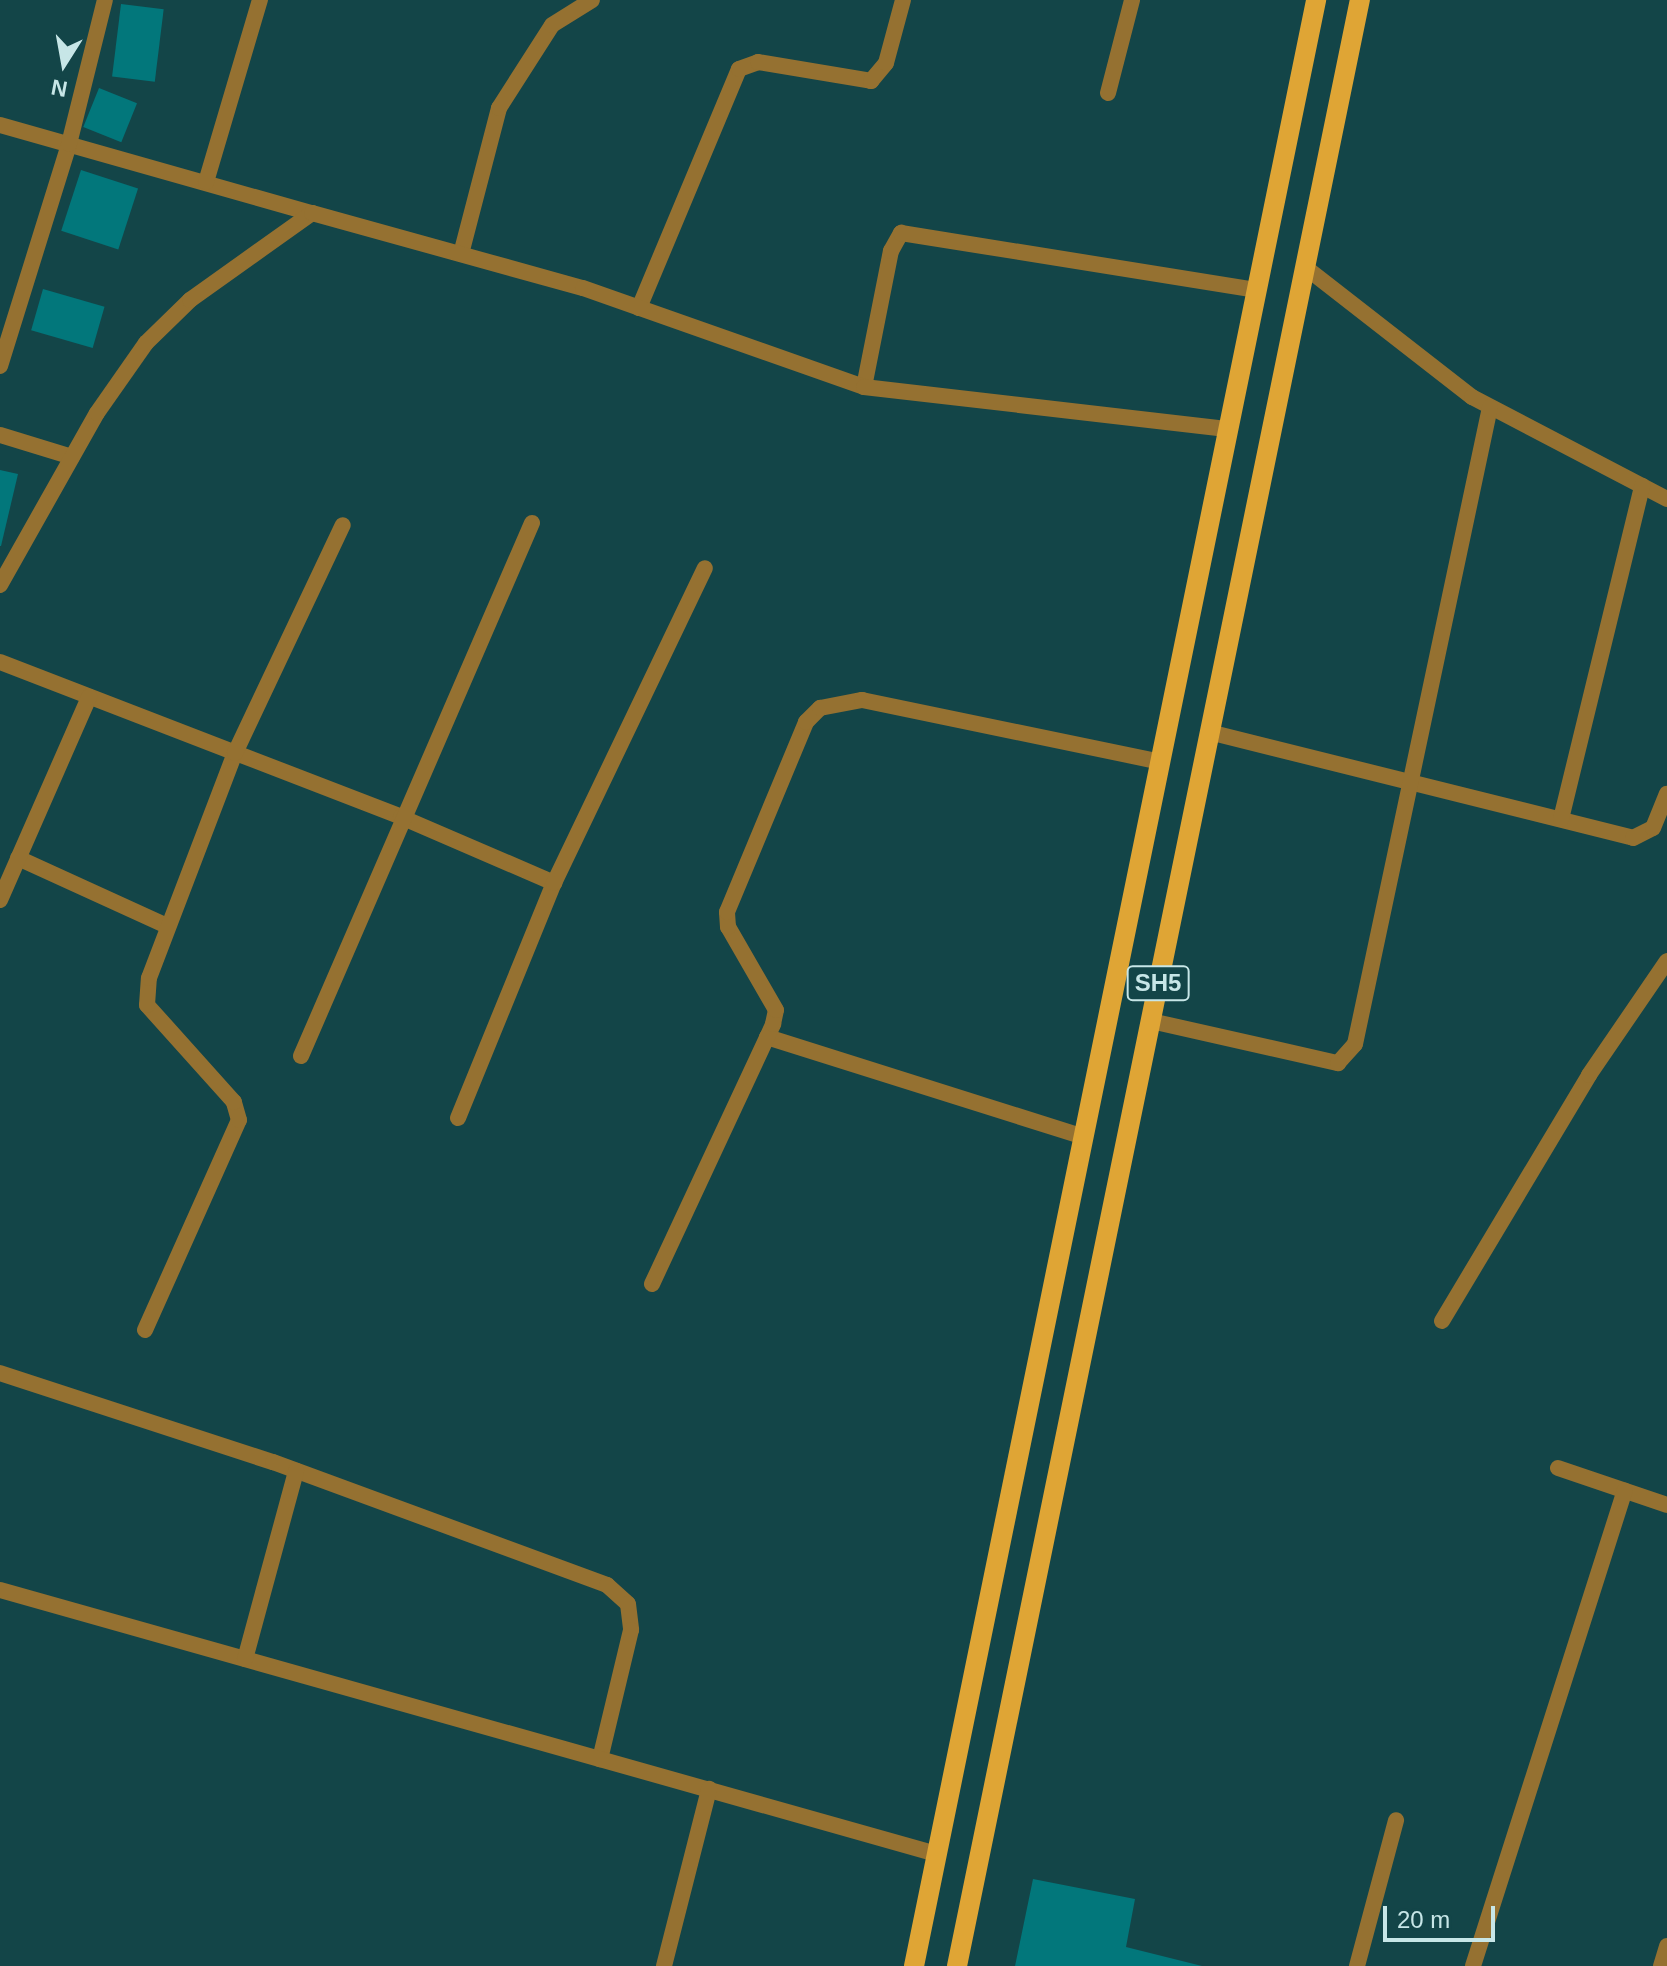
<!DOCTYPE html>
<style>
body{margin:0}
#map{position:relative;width:1667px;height:1966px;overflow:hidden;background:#134548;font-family:Arial,sans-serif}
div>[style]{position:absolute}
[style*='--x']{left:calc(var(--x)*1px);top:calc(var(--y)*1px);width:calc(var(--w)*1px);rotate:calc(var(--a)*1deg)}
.building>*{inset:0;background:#02777b;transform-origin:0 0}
.lane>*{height:16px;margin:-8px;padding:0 8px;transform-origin:8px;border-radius:8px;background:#957131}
.street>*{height:16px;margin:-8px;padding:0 8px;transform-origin:8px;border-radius:8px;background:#957131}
.primary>*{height:20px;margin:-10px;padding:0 10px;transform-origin:10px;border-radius:10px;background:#dfa535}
span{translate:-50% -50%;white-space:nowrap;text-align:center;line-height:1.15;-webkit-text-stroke:6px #134548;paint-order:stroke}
.shield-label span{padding:2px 6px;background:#134548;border:2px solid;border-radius:6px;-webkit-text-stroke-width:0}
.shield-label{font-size:24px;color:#c7e6e7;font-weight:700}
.north{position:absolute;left:24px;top:24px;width:80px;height:80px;-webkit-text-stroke:6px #134548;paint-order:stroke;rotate:191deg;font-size:22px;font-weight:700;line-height:32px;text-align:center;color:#c7e6e7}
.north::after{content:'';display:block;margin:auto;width:28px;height:36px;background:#c7e6e7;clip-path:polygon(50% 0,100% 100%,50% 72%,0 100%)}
.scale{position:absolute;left:1383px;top:1906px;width:112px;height:36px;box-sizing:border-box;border:4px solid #c7e6e7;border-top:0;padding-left:10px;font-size:24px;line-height:28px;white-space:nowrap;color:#c7e6e7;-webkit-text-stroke:6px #134548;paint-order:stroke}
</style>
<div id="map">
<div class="building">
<i style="left:121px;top:4px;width:43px;height:73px;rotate:7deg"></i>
<i style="left:99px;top:88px;width:41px;height:42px;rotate:22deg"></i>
<i style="left:81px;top:170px;width:60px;height:64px;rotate:18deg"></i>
<i style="left:43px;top:289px;width:64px;height:43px;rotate:16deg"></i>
<i style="clip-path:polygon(0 470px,18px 474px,1px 546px,0 546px)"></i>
<i style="clip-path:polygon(1033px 1879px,1135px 1899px,1126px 1947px,1202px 1966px,1015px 1966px)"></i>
</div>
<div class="lane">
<i style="--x:0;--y:1373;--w:287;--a:18.1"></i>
<i style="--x:273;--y:1462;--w:356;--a:20.2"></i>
<i style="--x:607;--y:1585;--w:28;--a:42"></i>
<i style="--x:628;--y:1604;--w:26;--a:83"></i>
<i style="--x:631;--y:1630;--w:133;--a:103.5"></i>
<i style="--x:0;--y:1590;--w:973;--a:15.74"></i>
<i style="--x:245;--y:1659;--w:195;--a:-74.8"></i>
<i style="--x:664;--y:1966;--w:183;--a:-75.7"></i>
</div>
<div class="street">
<i style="--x:1108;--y:93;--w:96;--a:-75.5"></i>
<i style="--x:0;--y:125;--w:324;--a:15.8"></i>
<i style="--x:206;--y:182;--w:190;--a:-73.5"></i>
<i style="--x:461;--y:254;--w:151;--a:-75.4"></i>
<i style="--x:499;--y:108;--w:98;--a:-57.4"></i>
<i style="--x:552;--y:25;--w:47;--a:-32"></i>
<i style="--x:1305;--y:267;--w:212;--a:37.9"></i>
<i style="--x:1472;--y:397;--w:220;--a:27.6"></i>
<i style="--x:639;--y:308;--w:259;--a:-67.3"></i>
<i style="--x:739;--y:69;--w:20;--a:-20"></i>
<i style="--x:758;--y:62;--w:115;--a:9.5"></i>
<i style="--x:871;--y:81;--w:23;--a:-50"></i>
<i style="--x:886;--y:63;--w:65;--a:-74.9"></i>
<i style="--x:0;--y:366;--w:232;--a:-72.7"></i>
<i style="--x:69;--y:144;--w:148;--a:-76"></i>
<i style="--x:864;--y:387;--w:139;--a:-78.8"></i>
<i style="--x:891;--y:251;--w:21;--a:-61"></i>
<i style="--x:901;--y:233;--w:359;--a:9.1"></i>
<i style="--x:0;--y:435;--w:75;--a:17"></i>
<i style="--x:0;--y:585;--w:197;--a:-60.6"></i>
<i style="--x:97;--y:413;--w:85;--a:-55"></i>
<i style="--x:146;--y:343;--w:62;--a:-44.3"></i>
<i style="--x:190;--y:300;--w:150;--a:-35.5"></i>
<i style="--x:312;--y:213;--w:281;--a:15.5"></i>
<i style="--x:583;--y:288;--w:298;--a:19.4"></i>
<i style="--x:864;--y:387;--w:365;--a:6.6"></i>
<i style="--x:0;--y:662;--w:430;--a:21.1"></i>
<i style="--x:401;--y:817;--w:167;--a:23.3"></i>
<i style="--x:1209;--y:732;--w:437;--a:14"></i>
<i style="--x:1633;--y:838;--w:22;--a:-27"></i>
<i style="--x:1653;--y:828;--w:37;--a:-68"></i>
<i style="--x:1561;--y:819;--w:343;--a:-76.3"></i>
<i style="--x:18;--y:858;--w:162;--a:24.5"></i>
<i style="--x:0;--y:900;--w:222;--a:-66.3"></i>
<i style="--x:1151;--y:1021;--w:192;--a:12.7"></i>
<i style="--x:1338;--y:1063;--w:25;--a:-48"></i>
<i style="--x:1355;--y:1044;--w:651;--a:-78.03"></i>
<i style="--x:767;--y:1037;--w:333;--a:17.5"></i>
<i style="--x:301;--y:1056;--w:581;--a:-66.57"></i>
<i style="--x:458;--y:1118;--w:254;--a:-67.8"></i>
<i style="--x:554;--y:883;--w:349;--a:-64.4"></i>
<i style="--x:652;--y:1284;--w:287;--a:-65"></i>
<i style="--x:773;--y:1024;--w:14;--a:-78"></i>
<i style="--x:776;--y:1010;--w:96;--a:-120"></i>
<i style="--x:728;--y:927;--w:15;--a:-94"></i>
<i style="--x:727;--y:912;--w:206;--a:-67.4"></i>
<i style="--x:806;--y:722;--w:20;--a:-45"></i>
<i style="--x:820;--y:708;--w:43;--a:-10.8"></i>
<i style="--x:862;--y:700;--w:306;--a:11.7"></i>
<i style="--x:1442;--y:1321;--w:287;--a:-59.1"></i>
<i style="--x:1589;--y:1075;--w:138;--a:-55.6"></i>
<i style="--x:145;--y:1330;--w:230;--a:-65.9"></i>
<i style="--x:239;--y:1120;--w:19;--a:-106"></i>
<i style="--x:234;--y:1102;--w:130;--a:-131.9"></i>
<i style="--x:147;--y:1005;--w:27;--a:-86"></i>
<i style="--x:149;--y:978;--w:241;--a:-69.1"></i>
<i style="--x:235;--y:753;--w:252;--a:-64.7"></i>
<i style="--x:1558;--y:1468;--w:115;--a:18.7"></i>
<i style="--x:1357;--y:1966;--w:151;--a:-75"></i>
<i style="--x:1473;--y:1966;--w:499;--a:-72.3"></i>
<i style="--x:1661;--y:1966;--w:21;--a:-73"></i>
</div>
<div class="primary">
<i style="--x:914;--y:1966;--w:2007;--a:-78.44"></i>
<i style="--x:957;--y:1966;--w:2007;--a:-78.42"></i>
</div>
<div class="shield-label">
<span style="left:1158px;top:983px">SH5</span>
</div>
<div class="north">N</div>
<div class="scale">20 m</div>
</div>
